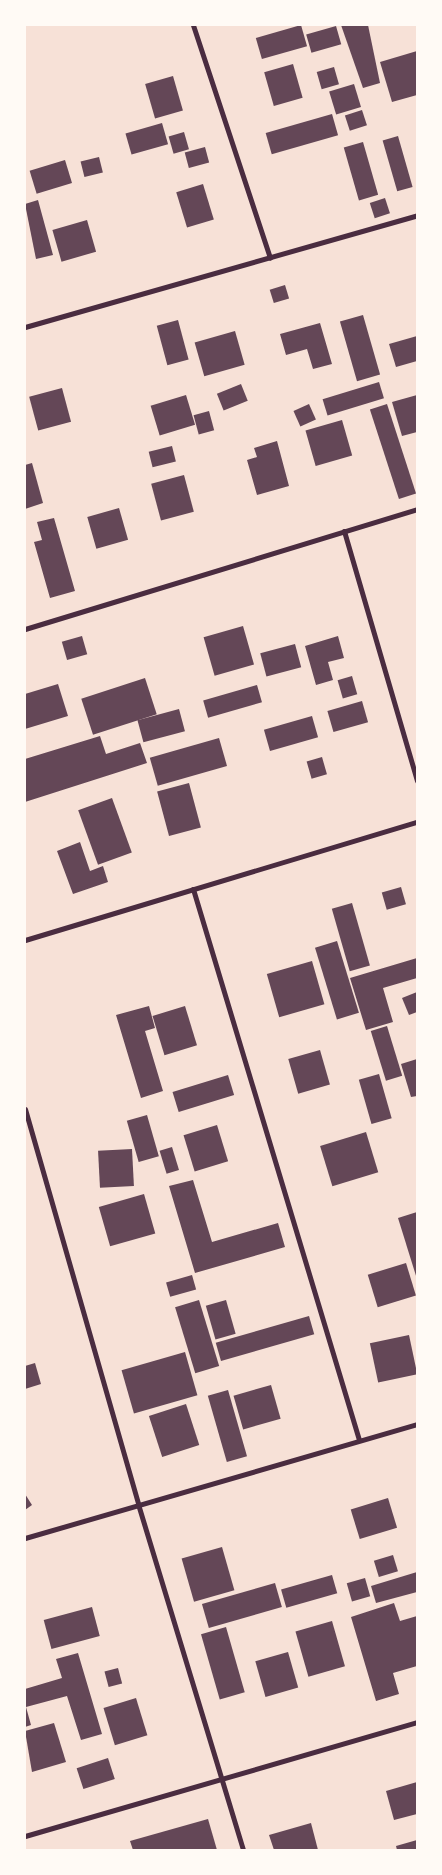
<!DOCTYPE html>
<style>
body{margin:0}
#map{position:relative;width:442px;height:1875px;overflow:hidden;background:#f7e1d7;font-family:"DejaVu Sans",sans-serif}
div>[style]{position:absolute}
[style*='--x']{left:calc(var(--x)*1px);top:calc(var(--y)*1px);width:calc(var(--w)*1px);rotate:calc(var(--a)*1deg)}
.building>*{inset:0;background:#644757;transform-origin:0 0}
.minor>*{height:5px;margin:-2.5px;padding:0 2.5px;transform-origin:2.5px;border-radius:2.5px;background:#4a2c40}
span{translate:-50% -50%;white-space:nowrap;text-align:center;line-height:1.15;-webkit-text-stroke:5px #fffaf5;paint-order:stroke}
.frame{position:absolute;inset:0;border:26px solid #fffaf5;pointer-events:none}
</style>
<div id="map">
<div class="building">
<i style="left:301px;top:25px;width:22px;height:47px;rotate:74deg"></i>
<i style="clip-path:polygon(341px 25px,368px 25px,380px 83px,363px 88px)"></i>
<i style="left:336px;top:26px;width:19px;height:31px;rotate:74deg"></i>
<i style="clip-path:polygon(417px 51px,417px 95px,392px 102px,380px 62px)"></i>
<i style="left:293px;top:64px;width:35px;height:30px;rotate:74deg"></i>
<i style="left:334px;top:67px;width:18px;height:18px;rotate:74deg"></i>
<i style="left:173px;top:76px;width:36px;height:29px;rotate:74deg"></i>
<i style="left:354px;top:84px;width:24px;height:26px;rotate:73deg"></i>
<i style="left:362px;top:110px;width:16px;height:18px;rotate:72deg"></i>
<i style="left:332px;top:114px;width:22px;height:69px;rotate:74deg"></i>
<i style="left:162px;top:123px;width:22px;height:38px;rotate:74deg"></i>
<i style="left:184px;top:132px;width:18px;height:16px;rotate:74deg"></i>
<i style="left:398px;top:136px;width:53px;height:16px;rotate:74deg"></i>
<i style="left:363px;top:142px;width:55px;height:20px;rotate:74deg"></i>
<i style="left:205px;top:147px;width:16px;height:21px;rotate:75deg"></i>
<i style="left:99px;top:157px;width:16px;height:19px;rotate:76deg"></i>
<i style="left:65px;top:160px;width:24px;height:37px;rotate:73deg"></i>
<i style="left:203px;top:184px;width:37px;height:28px;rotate:73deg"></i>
<i style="left:385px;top:198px;width:16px;height:16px;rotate:72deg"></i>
<i style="clip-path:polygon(38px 200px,53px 255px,36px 259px,25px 204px)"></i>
<i style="left:87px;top:220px;width:33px;height:36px;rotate:74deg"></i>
<i style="left:285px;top:285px;width:14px;height:16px;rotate:73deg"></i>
<i style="left:363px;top:315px;width:62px;height:24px;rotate:74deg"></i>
<i style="left:178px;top:320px;width:41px;height:22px;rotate:75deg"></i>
<i style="clip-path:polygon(320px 323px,332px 364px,313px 369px,307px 349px,286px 355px,280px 334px)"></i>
<i style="left:235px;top:331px;width:35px;height:42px;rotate:74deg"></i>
<i style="clip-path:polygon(417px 336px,417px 361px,396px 367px,389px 344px)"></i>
<i style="left:379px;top:382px;width:17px;height:59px;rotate:73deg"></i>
<i style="left:241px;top:384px;width:18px;height:26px;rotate:68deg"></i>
<i style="left:62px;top:388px;width:35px;height:34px;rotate:75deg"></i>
<i style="left:186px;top:395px;width:31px;height:37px;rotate:73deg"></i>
<i style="clip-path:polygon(417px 395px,417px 432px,402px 436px,392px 402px)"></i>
<i style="left:309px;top:404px;width:17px;height:17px;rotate:66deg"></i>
<i style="left:387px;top:404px;width:94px;height:18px;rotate:72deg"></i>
<i style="left:209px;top:411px;width:20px;height:16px;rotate:75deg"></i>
<i style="left:342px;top:420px;width:37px;height:38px;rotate:74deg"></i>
<i style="clip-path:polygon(277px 441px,289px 486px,257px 495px,247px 460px,257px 457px,254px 448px)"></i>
<i style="left:172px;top:446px;width:16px;height:24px;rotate:76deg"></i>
<i style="clip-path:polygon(32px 463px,43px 503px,25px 509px,25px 465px)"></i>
<i style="left:184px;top:475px;width:38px;height:34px;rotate:75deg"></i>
<i style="left:119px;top:508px;width:33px;height:33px;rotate:74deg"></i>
<i style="clip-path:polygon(54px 518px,75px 591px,50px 598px,34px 542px,42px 540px,37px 522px)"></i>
<i style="left:243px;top:626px;width:40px;height:41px;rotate:74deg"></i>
<i style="left:82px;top:636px;width:19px;height:21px;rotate:74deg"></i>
<i style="clip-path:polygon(338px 636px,344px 658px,328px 662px,333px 680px,316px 685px,305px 646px)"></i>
<i style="left:295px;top:644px;width:24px;height:36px;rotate:75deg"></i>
<i style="left:352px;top:676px;width:19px;height:15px;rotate:74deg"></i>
<i style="left:145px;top:678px;width:38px;height:67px;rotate:72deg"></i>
<i style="clip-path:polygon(58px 684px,68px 716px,25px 729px,25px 694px)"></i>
<i style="left:257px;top:685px;width:18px;height:56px;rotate:74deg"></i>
<i style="left:362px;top:701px;width:22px;height:36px;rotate:74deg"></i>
<i style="left:179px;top:709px;width:23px;height:43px;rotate:75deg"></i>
<i style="left:312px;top:716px;width:22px;height:50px;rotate:74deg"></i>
<i style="clip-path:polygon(100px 736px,106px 754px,140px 743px,147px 763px,25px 802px,25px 759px)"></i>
<i style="left:219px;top:738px;width:29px;height:72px;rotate:74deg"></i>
<i style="left:322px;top:757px;width:18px;height:16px;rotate:74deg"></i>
<i style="left:189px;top:783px;width:46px;height:33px;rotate:75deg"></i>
<i style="left:112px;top:798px;width:58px;height:36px;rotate:70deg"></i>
<i style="clip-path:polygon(80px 842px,90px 871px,103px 866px,108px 882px,73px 894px,57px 851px)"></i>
<i style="left:401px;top:887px;width:18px;height:20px;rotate:74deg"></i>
<i style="left:352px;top:903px;width:65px;height:21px;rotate:74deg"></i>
<i style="left:337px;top:941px;width:75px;height:23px;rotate:73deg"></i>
<i style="clip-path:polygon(417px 958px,417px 978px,383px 988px,393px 1022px,366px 1030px,350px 978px)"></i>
<i style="left:312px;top:961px;width:45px;height:47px;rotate:74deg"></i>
<i style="clip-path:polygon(417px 992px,417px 1012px,409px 1015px,402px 998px)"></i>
<i style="clip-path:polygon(149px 1006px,155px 1028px,145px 1031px,163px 1091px,141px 1098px,116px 1015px)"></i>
<i style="left:185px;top:1006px;width:41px;height:34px;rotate:73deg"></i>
<i style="left:387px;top:1026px;width:52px;height:17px;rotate:73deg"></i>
<i style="left:320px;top:1050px;width:36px;height:33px;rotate:74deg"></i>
<i style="clip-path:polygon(417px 1059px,417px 1096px,411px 1097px,401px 1064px)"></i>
<i style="left:379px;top:1074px;width:46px;height:21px;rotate:74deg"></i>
<i style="left:228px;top:1075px;width:21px;height:58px;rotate:73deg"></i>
<i style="left:147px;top:1115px;width:43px;height:21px;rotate:74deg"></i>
<i style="left:217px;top:1125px;width:38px;height:35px;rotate:73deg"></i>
<i style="left:366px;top:1132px;width:42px;height:48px;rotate:73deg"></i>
<i style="left:172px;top:1147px;width:24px;height:13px;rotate:73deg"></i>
<i style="left:132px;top:1149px;width:37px;height:34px;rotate:87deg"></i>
<i style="clip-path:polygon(193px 1180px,212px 1242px,278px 1223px,285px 1247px,195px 1273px,169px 1186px)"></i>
<i style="left:144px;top:1194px;width:41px;height:47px;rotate:74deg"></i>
<i style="clip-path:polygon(417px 1212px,417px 1279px,398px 1218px)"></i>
<i style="left:406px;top:1263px;width:34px;height:40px;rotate:73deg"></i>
<i style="left:192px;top:1275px;width:15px;height:27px;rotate:74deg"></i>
<i style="left:199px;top:1300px;width:69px;height:25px;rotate:73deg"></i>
<i style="left:226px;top:1300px;width:35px;height:21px;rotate:74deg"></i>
<i style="left:309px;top:1316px;width:19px;height:97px;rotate:74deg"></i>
<i style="left:409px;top:1335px;width:40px;height:40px;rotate:78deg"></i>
<i style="left:185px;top:1352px;width:45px;height:66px;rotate:74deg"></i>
<i style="clip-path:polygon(35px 1363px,41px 1384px,25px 1389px,25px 1366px)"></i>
<i style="left:271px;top:1385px;width:35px;height:39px;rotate:74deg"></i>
<i style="left:228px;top:1390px;width:69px;height:21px;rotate:74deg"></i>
<i style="left:186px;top:1404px;width:43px;height:39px;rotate:72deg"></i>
<i style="clip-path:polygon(25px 1494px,32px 1505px,25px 1510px)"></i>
<i style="left:388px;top:1498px;width:31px;height:39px;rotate:73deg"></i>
<i style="left:222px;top:1547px;width:45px;height:42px;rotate:74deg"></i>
<i style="left:393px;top:1555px;width:17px;height:20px;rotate:73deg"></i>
<i style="clip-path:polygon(417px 1572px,417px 1592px,376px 1603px,371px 1586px)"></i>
<i style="left:332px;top:1575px;width:19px;height:53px;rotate:74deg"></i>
<i style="left:365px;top:1578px;width:19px;height:19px;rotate:74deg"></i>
<i style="left:275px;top:1583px;width:25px;height:76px;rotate:74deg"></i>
<i style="clip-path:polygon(394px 1603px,400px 1621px,417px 1616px,417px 1666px,393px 1673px,399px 1694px,376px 1701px,351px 1617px)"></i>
<i style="left:92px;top:1607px;width:30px;height:50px;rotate:75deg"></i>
<i style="left:332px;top:1621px;width:47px;height:38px;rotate:74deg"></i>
<i style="left:226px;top:1627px;width:68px;height:26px;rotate:74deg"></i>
<i style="left:288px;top:1652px;width:37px;height:34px;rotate:74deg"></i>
<i style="clip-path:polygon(78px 1653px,102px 1734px,81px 1740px,67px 1696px,26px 1707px,31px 1725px,25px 1727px,25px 1689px,62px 1678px,56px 1659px)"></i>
<i style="left:118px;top:1668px;width:16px;height:14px;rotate:75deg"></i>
<i style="left:136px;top:1698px;width:39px;height:34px;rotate:73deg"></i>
<i style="clip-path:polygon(54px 1723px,66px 1762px,32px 1772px,25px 1731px)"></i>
<i style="left:108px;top:1758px;width:22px;height:33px;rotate:72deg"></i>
<i style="clip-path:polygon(417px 1782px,417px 1814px,394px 1820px,386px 1791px)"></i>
<i style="clip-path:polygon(208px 1819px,217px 1850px,133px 1850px,130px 1841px)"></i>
<i style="clip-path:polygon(311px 1823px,318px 1850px,274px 1850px,269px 1835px)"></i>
<i style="clip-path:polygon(417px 1840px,417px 1850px,397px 1850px,396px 1846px)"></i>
</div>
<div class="minor">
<i style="--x:193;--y:25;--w:245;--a:71.7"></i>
<i style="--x:25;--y:327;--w:408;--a:-15.9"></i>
<i style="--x:344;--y:531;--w:260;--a:73.7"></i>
<i style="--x:25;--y:629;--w:410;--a:-17"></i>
<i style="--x:193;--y:889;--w:575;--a:73.23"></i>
<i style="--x:25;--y:940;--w:409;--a:-16.8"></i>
<i style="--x:25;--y:1109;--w:411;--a:74"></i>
<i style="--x:138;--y:1504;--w:362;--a:73.1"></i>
<i style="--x:25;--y:1538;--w:408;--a:-16.2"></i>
<i style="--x:25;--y:1836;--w:408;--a:-16.2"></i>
</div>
<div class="frame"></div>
</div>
